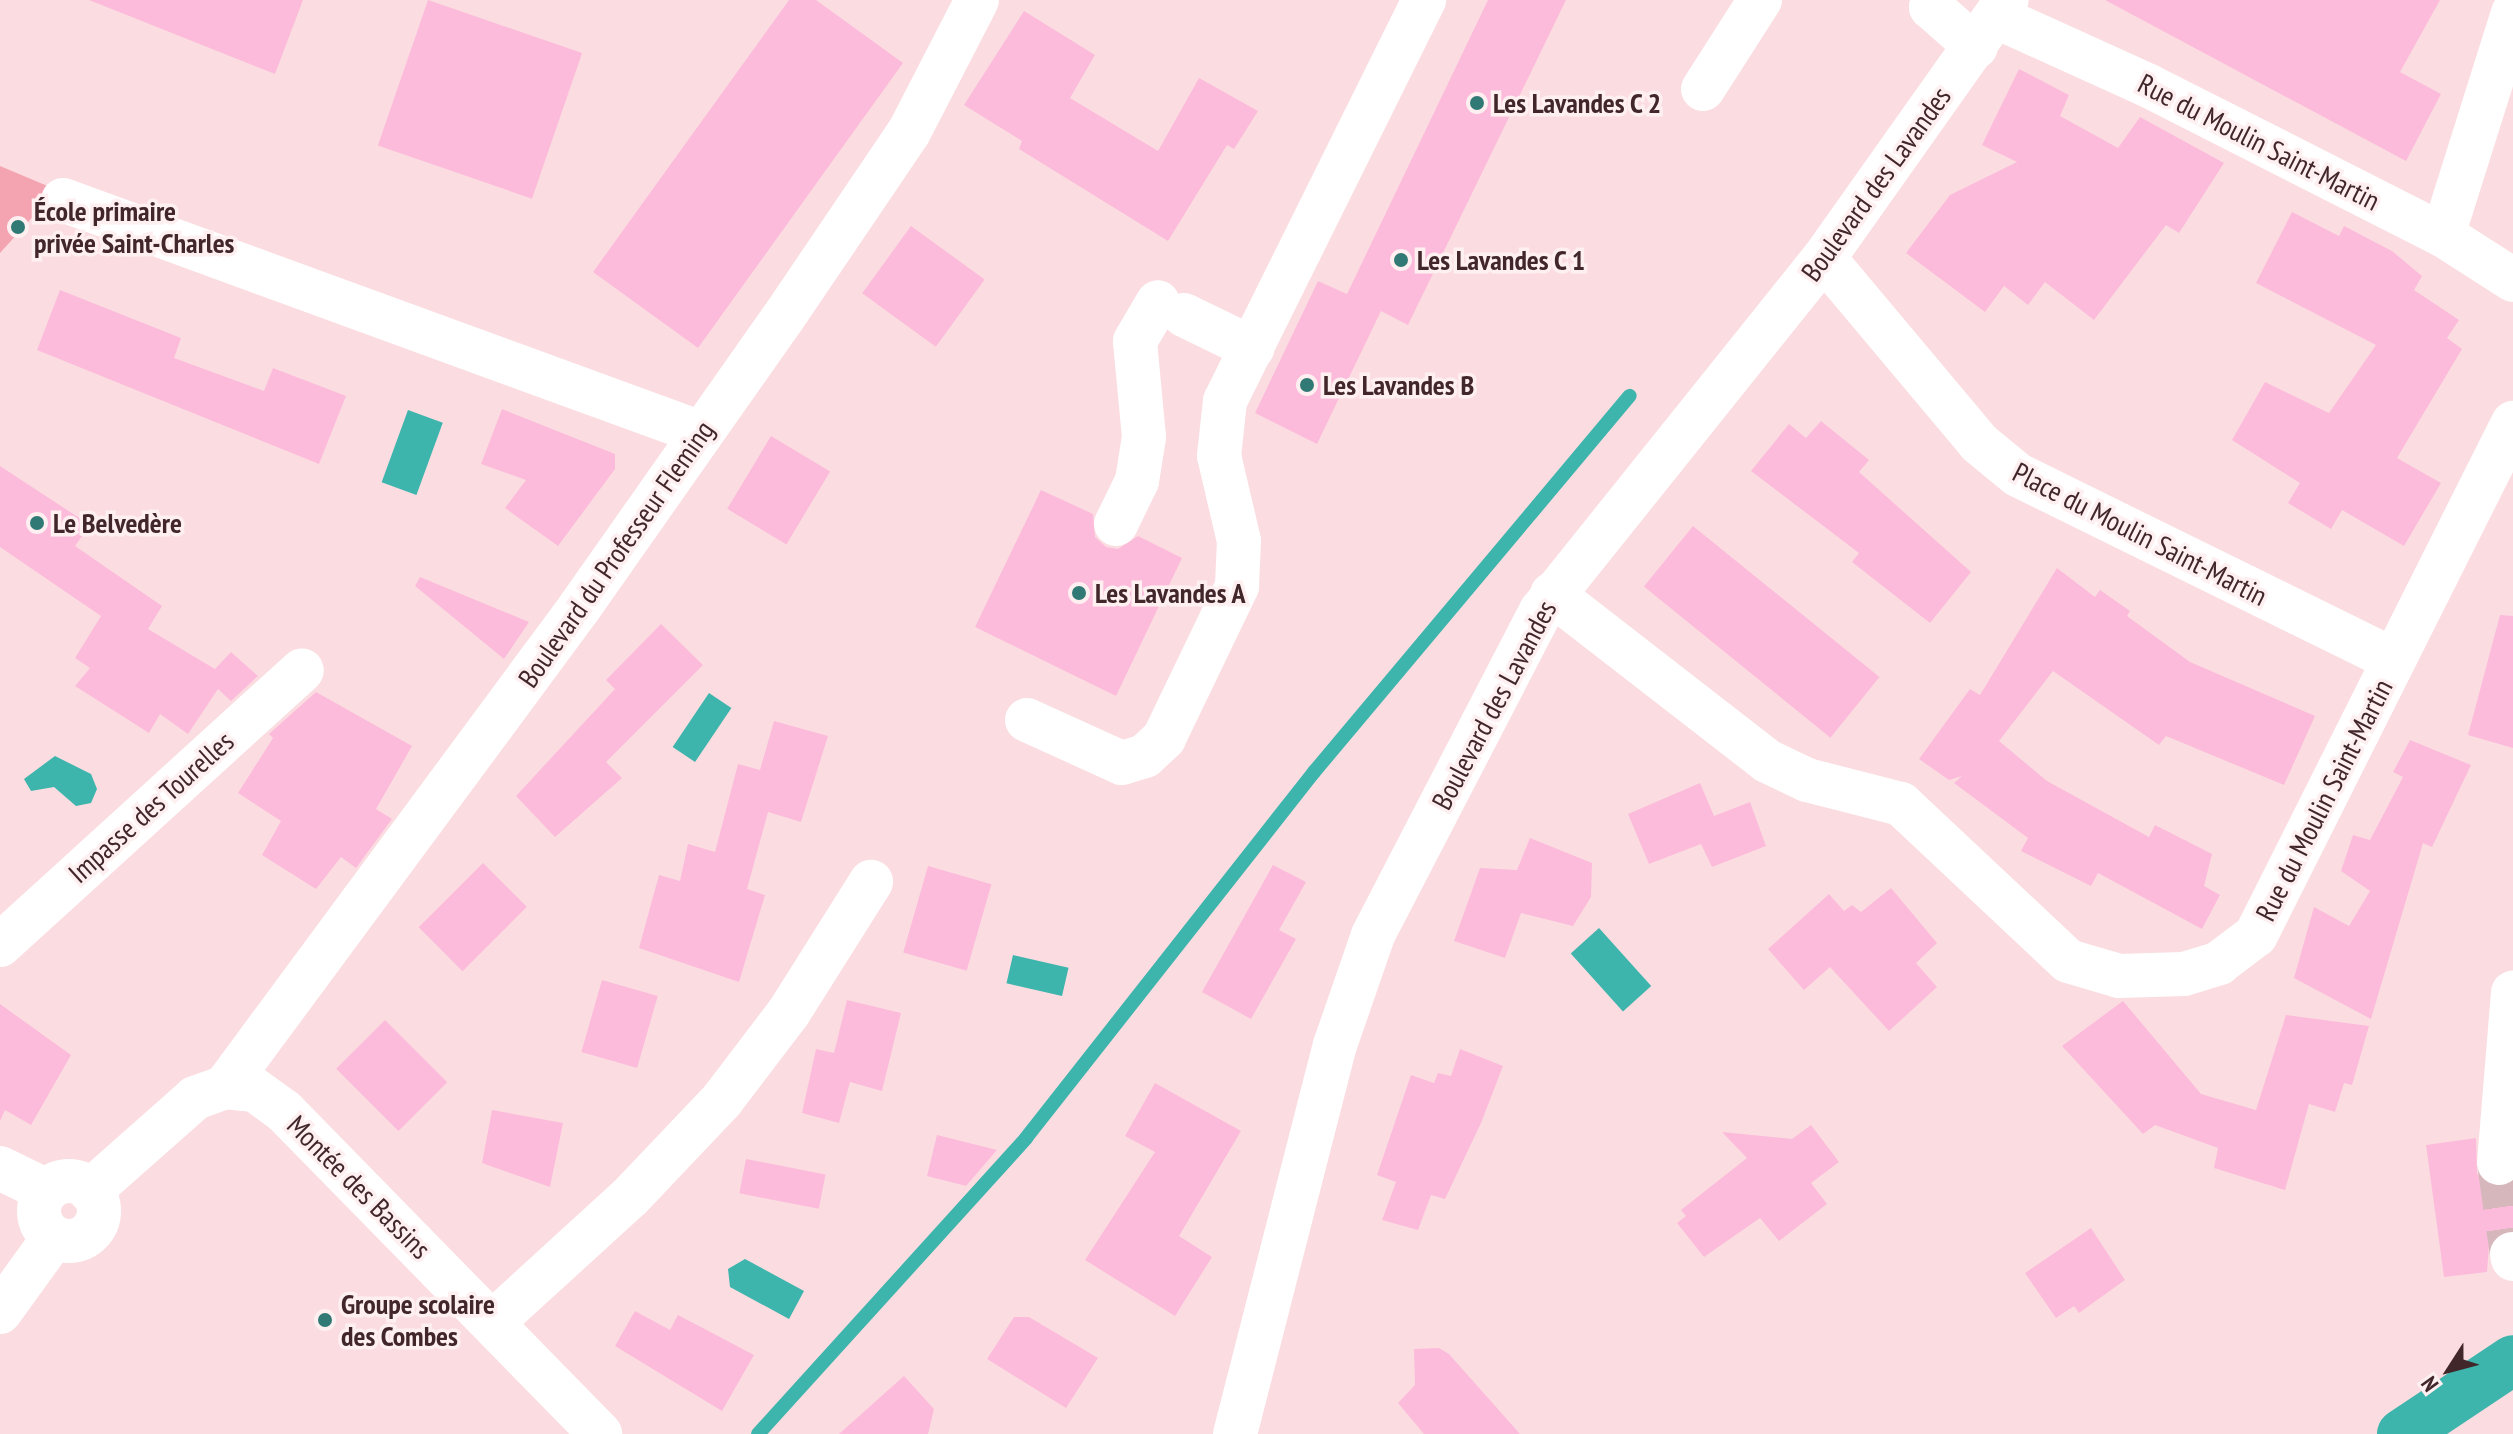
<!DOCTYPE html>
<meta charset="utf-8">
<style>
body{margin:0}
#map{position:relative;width:2513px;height:1434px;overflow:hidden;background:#fbdde1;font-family:"PT Sans Narrow",sans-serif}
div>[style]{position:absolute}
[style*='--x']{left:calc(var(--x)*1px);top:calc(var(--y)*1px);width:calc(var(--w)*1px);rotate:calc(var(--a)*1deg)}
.green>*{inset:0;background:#f4a4b1}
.water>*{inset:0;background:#3db4ac;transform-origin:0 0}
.stream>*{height:14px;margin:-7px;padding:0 7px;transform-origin:7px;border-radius:7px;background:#3db4ac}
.canal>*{height:50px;margin:-25px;padding:0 25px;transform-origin:25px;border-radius:25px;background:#3db4ac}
.building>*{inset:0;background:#fcbbdb;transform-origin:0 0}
.minor-tunnel>*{height:44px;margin-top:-22px;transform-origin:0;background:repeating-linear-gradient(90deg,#d6b8bc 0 44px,transparent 0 66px)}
.minor>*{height:44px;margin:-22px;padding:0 22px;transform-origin:22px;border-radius:22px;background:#fff}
.minor>.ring{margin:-22px;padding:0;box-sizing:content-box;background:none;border:44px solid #fff;border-radius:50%}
.dots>*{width:22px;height:22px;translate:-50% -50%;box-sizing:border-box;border:4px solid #feeff1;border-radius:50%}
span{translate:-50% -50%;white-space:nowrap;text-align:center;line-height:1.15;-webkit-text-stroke:7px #feeff1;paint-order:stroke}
.poi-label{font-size:28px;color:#41262a;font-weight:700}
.left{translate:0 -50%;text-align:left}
.street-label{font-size:28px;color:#41262a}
.north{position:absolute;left:2409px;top:1330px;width:80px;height:80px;-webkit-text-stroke:6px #feeff1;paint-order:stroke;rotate:234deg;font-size:22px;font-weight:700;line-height:32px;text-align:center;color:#41262a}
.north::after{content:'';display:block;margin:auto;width:28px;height:36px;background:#41262a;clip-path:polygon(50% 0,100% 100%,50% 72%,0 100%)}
</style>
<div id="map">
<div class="green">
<i style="clip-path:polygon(0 166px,57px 190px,0 253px)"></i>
</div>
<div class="water">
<i style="left:408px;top:410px;width:37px;height:77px;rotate:20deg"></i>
<i style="left:709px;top:693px;width:27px;height:65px;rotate:34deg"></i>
<i style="clip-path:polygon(55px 756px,91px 774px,97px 789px,91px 803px,76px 806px,54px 787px,31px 791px,24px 779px)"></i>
<i style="left:1599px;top:928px;width:78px;height:38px;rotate:48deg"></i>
<i style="left:1013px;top:955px;width:57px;height:29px;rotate:13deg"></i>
<i style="clip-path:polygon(745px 1259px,804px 1291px,789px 1319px,730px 1287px,728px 1269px)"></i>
</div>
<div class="stream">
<i style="--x:758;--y:1434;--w:399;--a:-47.8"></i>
<i style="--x:1026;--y:1138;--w:466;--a:-51.8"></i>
<i style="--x:1314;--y:772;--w:491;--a:-50"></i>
</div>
<div class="canal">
<i style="--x:2402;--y:1434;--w:133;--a:-33.7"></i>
</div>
<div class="building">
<i style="clip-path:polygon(89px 0,303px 0,275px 74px)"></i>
<i style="left:428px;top:0;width:163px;height:154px;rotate:19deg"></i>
<i style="clip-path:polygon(789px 0,816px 0,903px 63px,698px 348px,593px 272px)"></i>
<i style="clip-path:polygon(1488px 0,1566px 0,1408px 325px,1381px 311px,1317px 444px,1255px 413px,1318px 281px,1347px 294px)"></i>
<i style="clip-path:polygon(2105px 0,2440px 0,2400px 72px,2441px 94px,2406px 161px)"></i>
<i style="clip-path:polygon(1024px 11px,1095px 55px,1070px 98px,1158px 151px,1199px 78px,1258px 111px,1234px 149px,1227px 145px,1168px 241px,1019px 149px,1022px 141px,964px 105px)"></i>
<i style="clip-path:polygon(2019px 69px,2069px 95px,2060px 116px,2118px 148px,2140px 117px,2224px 163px,2179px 233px,2166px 225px,2094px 320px,2045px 282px,2028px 305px,2004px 286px,1985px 312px,1906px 253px,1950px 195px,2017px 162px,1982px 145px)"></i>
<i style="clip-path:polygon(2292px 212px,2339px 236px,2344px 226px,2392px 251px,2422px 276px,2414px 290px,2459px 320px,2447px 338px,2462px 349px,2397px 458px,2441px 483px,2404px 546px,2342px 510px,2331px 529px,2288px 503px,2300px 483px,2232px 440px,2265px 382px,2329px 413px,2376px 345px,2256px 283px)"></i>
<i style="left:911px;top:226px;width:91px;height:83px;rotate:36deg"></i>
<i style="clip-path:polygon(60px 290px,181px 338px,174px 358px,264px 391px,273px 368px,346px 396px,319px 464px,37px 350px)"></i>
<i style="clip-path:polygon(502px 409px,615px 454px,615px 469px,558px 546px,505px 508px,526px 480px,481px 464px)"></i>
<i style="clip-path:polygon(1821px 421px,1869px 460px,1859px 472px,1971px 572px,1930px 623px,1852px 562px,1859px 553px,1751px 471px,1789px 424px,1806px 438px)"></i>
<i style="left:771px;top:436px;width:69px;height:85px;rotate:31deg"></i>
<i style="clip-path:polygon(0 466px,90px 525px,75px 546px,162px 606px,148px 629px,215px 669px,231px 652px,258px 676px,231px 701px,218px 689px,188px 734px,160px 714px,149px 733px,75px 686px,90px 668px,75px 658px,101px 616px,0 547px)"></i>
<i style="clip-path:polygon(1041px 490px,1093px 514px,1095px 537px,1106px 547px,1118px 549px,1138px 536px,1182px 558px,1116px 696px,975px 627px)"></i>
<i style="left:1693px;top:526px;width:240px;height:78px;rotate:39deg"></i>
<i style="clip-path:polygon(2057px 568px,2095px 597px,2100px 590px,2130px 611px,2127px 616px,2190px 662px,2315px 716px,2284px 785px,2166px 736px,2159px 745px,2053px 671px,1999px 741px,2047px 781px,2149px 837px,2155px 825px,2212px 854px,2204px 886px,2220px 895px,2202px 929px,2098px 873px,2091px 886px,2021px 851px,2028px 838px,1954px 783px,1962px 776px,1949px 780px,1919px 759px,1970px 689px,1980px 695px)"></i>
<i style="clip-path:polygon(420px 577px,529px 622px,504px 659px,415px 586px)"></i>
<i style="clip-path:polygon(2500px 615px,2513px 616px,2513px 748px,2468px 735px)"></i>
<i style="clip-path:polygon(661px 624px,703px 665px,606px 762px,622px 778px,555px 837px,516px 796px,615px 689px,606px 680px)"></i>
<i style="clip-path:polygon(316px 692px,412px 746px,376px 809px,392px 819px,356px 868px,341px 857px,316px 889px,262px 855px,281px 821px,238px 793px,273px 738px,269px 734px)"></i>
<i style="clip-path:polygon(774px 721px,828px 736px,801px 822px,768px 812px,747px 889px,765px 895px,739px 982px,639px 948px,659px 875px,680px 881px,688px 844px,715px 852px,738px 764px,760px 770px)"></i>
<i style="clip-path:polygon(2410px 740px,2471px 765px,2432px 847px,2423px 843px,2371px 1019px,2294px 978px,2314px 907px,2349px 926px,2370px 891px,2341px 871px,2353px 835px,2370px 840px,2403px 777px,2393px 772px)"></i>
<i style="clip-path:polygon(1700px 783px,1714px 816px,1750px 802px,1766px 846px,1712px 867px,1701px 844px,1649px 864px,1628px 814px)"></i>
<i style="clip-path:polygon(1530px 838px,1592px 863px,1591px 897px,1573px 926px,1521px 913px,1505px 958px,1454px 941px,1480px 868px,1517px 870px)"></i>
<i style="left:483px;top:863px;width:62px;height:91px;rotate:45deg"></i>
<i style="clip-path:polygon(1273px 865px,1306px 882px,1279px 930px,1296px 939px,1251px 1019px,1202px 992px)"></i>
<i style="left:928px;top:866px;width:66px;height:90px;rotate:16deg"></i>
<i style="clip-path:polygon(1891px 888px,1937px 943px,1916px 963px,1937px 987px,1889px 1031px,1830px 967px,1804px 990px,1768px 949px,1829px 894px,1844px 911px,1852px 905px,1861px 912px)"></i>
<i style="left:602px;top:980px;width:58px;height:75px;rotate:16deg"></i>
<i style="clip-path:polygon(847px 1000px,901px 1013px,882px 1091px,850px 1082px,839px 1123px,802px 1113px,816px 1049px,834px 1053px)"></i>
<i style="clip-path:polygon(2123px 1001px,2201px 1094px,2256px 1110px,2286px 1015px,2369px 1026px,2352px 1085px,2344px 1083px,2335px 1112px,2309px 1104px,2285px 1190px,2214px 1168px,2218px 1148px,2155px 1125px,2143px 1134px,2062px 1046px)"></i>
<i style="clip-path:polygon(0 1004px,71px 1055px,31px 1125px,5px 1110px,0 1121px)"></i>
<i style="left:385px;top:1020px;width:88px;height:69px;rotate:45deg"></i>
<i style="clip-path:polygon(1460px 1049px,1503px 1066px,1481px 1123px,1445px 1199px,1431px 1195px,1418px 1230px,1382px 1220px,1396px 1182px,1377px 1175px,1411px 1075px,1434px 1083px,1438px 1073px,1451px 1076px)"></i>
<i style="clip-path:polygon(1155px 1083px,1241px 1131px,1179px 1236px,1212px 1257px,1175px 1316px,1085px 1260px,1155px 1152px,1125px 1136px)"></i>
<i style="clip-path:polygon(492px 1110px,563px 1123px,550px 1187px,482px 1163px)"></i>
<i style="clip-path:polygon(1811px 1125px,1839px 1162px,1811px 1183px,1827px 1204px,1779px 1241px,1760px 1218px,1704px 1257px,1677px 1223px,1686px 1216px,1681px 1210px,1747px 1158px,1722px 1132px,1792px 1139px)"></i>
<i style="clip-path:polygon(937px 1135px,997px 1150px,966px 1186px,927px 1176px)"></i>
<i style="clip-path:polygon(2476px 1138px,2477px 1174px,2496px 1188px,2513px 1183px,2513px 1230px,2489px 1245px,2487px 1272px,2444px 1277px,2426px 1145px)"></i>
<i style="left:746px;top:1159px;width:81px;height:35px;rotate:11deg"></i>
<i style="clip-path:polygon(2091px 1228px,2125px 1280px,2079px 1313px,2074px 1306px,2056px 1318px,2025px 1273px)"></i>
<i style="clip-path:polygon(635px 1311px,670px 1330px,678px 1315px,754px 1355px,722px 1411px,615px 1346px)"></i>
<i style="clip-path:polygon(1014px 1317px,1029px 1317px,1098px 1358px,1066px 1408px,987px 1359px)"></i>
<i style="clip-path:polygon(1439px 1348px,1449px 1354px,1520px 1434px,1424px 1434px,1398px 1403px,1415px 1385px,1414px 1349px)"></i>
<i style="clip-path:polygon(904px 1376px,934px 1409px,928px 1434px,839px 1434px)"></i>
</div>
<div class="minor-tunnel">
<i style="--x:2499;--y:1163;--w:92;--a:81.9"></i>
</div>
<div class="minor">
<i style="--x:1934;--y:0;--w:8;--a:113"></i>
<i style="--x:1931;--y:7;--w:60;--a:41.6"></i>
<i style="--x:1997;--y:17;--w:167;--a:24.4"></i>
<i style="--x:2149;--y:86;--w:330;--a:26.9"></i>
<i style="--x:2443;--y:235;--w:83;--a:32.7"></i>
<i style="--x:1703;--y:89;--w:106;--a:-57.4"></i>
<i style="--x:63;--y:200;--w:679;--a:20.06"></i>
<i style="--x:2443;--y:235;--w:233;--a:-72.5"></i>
<i style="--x:1824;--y:258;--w:241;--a:50"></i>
<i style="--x:1979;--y:443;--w:50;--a:39.4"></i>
<i style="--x:2018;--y:475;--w:419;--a:26.2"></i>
<i style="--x:1184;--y:315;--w:76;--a:25.9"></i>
<i style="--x:1116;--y:524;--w:48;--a:-64"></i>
<i style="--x:1137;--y:481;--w:45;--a:-81"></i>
<i style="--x:1144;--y:437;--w:96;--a:-95.4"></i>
<i style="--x:1135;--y:341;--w:45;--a:-59.5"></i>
<i style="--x:1552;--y:594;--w:272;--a:37.8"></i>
<i style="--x:1767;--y:761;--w:44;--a:25.4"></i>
<i style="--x:1807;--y:780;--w:97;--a:14.3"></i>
<i style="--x:1901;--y:804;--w:229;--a:43.2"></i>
<i style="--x:2068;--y:961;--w:53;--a:16.4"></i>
<i style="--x:2119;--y:976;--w:65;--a:-1.8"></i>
<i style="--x:2184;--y:974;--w:37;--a:-17"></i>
<i style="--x:2219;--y:963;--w:46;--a:-37.1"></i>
<i style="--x:2256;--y:935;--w:573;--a:-63.35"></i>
<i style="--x:1027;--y:720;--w:104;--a:24.4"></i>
<i style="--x:1122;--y:763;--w:24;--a:-17"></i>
<i style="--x:1145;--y:756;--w:26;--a:-43"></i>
<i style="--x:1164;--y:738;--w:169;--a:-64.3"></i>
<i style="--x:1237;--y:586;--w:45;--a:-87.5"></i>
<i style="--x:1239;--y:541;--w:87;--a:-103.2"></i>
<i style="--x:1219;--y:456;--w:55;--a:-83.8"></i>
<i style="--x:1225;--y:401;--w:448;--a:-63.6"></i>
<i style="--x:0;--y:945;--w:408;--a:-42.3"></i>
<i style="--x:225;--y:1087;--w:596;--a:-53.53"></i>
<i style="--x:579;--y:608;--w:355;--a:-54.9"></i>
<i style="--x:783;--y:318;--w:225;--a:-55.9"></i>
<i style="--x:909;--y:132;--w:148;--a:-62.7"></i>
<i style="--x:2499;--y:1163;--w:171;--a:-85.3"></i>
<i style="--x:0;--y:1168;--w:52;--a:26.1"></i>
<i class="ring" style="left:39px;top:1181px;width:16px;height:16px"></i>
<i style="--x:90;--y:1191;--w:140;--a:-41.5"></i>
<i style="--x:195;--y:1098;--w:32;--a:-20"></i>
<i style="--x:225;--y:1087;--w:30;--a:6"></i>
<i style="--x:255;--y:1090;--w:36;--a:36"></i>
<i style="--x:284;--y:1111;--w:452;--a:45.6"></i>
<i style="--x:2512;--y:1254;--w:5;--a:79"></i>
<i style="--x:0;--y:1312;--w:92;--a:-54.2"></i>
<i style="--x:493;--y:1322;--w:185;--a:-42.4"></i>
<i style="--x:630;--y:1197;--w:134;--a:-46.5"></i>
<i style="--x:722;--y:1100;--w:111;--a:-52.7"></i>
<i style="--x:789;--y:1012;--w:154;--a:-57.8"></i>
<i style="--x:1235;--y:1434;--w:402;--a:-75.6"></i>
<i style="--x:1335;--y:1045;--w:116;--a:-70.9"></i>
<i style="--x:1373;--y:935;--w:365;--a:-62.6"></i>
<i style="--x:1541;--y:611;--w:452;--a:-51.3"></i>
<i style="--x:1824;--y:258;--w:316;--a:-54.7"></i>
</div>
<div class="dots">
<i style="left:1477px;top:103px;background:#317974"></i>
<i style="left:18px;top:227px;background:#317974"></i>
<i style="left:1401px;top:260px;background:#317974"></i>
<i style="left:1307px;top:385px;background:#317974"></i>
<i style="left:37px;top:523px;background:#317974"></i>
<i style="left:1079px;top:593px;background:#317974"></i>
<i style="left:325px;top:1320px;background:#317974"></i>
</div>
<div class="poi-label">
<span class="left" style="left:1493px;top:103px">Les Lavandes C 2</span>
<span class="left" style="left:34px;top:227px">École primaire<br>privée Saint-Charles</span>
<span class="left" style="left:1417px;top:260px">Les Lavandes C 1</span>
<span class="left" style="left:1323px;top:385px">Les Lavandes B</span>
<span class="left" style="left:53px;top:523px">Le Belvedère</span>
<span class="left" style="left:1095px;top:593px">Les Lavandes A</span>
<span class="left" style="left:341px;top:1320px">Groupe scolaire<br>des Combes</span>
</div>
<div class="street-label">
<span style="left:2259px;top:142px;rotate:27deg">Rue du Moulin Saint-Martin</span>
<span style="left:1876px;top:184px;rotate:-54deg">Boulevard des Lavandes</span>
<span style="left:2140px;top:534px;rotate:27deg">Place du Moulin Saint-Martin</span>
<span style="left:616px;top:554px;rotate:-55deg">Boulevard du Professeur Fleming</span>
<span style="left:1494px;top:705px;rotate:-62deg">Boulevard des Lavandes</span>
<span style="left:2324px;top:800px;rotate:-63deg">Rue du Moulin Saint-Martin</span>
<span style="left:151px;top:807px;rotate:-42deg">Impasse des Tourelles</span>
<span style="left:359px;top:1187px;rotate:45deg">Montée des Bassins</span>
</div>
<div class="north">N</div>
</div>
